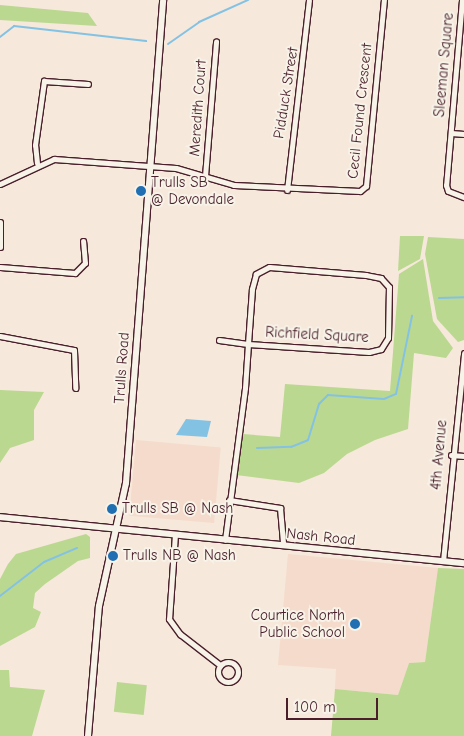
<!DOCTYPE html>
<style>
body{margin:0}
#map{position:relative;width:464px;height:736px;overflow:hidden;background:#f6e8db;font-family:"Comic Neue",sans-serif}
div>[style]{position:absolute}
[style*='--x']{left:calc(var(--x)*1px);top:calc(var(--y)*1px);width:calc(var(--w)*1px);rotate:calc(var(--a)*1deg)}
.built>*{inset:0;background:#f5dbcb;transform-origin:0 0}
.green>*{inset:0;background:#bbd890;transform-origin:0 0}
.water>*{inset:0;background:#84c2e4}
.stream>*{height:2px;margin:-1px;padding:0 1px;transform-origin:1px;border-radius:1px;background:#84c2e4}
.roads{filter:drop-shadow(1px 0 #4a1f2b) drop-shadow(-1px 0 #4a1f2b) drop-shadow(0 1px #4a1f2b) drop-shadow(0 -1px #4a1f2b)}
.minor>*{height:5px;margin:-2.5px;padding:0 2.5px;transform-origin:2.5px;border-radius:2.5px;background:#f7f3e8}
.minor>.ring{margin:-2.5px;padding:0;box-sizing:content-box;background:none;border:5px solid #f7f3e8;border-radius:50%}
.tertiary>*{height:6px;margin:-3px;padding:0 3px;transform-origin:3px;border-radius:3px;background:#f7f3e8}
.dots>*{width:14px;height:14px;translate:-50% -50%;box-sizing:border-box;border:2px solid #f7f3e8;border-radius:50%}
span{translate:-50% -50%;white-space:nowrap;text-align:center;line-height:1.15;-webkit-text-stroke:4px #f7f3e8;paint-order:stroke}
.street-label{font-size:15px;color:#4a1f2b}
.poi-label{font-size:15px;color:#4a1f2b}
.left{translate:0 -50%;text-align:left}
.right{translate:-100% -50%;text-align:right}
.scale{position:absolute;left:286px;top:698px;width:92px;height:22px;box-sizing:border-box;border:2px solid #4a1f2b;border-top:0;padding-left:6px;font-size:15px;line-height:18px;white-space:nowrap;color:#4a1f2b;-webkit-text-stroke:4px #f7f3e8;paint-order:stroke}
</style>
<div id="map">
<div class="built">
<i style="left:136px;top:440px;width:85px;height:76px;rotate:5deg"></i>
<i style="clip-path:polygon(288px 554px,438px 568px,425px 662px,409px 663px,398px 695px,335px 689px,336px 669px,278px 665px)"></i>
</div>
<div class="green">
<i style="clip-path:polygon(0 5px,88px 13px,97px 26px,0 20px)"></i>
<i style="clip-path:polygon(400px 236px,424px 236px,420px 259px,398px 271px)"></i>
<i style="clip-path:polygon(428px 237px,464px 239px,464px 340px,458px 342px,437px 319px,425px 254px)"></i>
<i style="clip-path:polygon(423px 259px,433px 321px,453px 348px,446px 358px,414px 353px,408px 429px,375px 440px,347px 454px,324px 473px,299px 483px,236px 475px,243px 434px,280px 437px,285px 384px,390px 391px,399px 274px)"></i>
<i style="clip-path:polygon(0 390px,44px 392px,34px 410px,34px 440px,10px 448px,0 463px)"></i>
<i style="clip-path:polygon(86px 534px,90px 537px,90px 558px,78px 561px,45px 584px,35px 593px,33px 608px,41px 612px,35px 627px,0 646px,0 579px,8px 564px,16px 554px)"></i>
<i style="clip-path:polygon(438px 568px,464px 569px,464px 736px,331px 736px,335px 689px,398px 695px,409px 663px,425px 662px)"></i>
<i style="clip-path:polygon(0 670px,9px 670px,10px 687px,45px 690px,32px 736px,0 736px)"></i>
<i style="left:117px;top:682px;width:30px;height:30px;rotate:6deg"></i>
</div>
<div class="water">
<i style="clip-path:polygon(186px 419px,211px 421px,207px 437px,176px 435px)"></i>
</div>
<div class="stream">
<i style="--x:0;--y:37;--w:18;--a:-38"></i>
<i style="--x:14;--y:26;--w:133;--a:6.5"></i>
<i style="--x:168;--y:44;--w:38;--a:-35"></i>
<i style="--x:199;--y:22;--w:54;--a:-24.2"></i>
<i style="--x:439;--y:298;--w:25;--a:-2"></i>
<i style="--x:257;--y:448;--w:34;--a:-2"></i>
<i style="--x:291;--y:447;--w:18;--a:-22"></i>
<i style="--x:308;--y:440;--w:38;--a:-73"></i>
<i style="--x:319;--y:404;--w:13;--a:-45"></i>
<i style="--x:328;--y:395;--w:56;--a:4.1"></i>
<i style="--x:384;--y:399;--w:13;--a:-23"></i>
<i style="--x:396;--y:394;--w:80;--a:-78.4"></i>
<i style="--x:0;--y:596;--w:56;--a:-37.7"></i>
<i style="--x:44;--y:562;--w:36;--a:-23"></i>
</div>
<div class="roads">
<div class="minor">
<i style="--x:462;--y:0;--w:186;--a:94.9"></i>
<i style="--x:446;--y:185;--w:6;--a:72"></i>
<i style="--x:448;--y:191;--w:17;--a:21"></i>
<i style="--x:451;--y:133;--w:13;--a:4"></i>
<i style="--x:37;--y:163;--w:18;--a:-96"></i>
<i style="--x:35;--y:145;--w:65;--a:-82"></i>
<i style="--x:44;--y:81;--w:44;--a:3.9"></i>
<i style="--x:205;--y:176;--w:135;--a:-85.3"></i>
<i style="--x:0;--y:184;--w:60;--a:-24.8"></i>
<i style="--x:54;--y:159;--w:122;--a:4.2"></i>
<i style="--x:176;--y:168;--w:60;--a:16.3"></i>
<i style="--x:234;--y:185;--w:126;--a:2.7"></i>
<i style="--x:360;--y:191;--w:8;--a:-40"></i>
<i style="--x:366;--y:186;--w:187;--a:-84.5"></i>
<i style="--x:287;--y:190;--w:191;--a:-83.4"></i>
<i style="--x:0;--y:222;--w:25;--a:90"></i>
<i style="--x:0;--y:267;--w:75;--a:4.6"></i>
<i style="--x:75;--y:273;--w:14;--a:-45"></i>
<i style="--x:85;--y:263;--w:22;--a:-95"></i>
<i style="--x:0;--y:336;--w:75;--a:10.7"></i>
<i style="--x:74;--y:350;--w:38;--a:88"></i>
<i style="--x:219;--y:340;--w:29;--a:8"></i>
<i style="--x:248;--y:344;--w:121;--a:3.8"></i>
<i style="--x:369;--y:352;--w:12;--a:-14"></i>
<i style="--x:381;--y:349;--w:13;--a:-58"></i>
<i style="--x:388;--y:338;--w:51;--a:-88.9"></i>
<i style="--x:389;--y:287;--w:12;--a:-132"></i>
<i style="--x:381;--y:278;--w:15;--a:-169"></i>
<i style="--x:366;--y:275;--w:97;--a:-175.3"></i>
<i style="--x:269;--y:267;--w:15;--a:152"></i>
<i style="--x:256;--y:274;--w:16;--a:105"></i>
<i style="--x:252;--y:289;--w:55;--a:94.2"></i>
<i style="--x:248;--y:344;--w:44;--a:93.9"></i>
<i style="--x:245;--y:388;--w:153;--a:97.5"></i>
<i style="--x:451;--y:455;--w:13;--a:4"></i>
<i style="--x:229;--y:500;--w:52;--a:8.9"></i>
<i style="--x:280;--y:508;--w:37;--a:85"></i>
<i style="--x:175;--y:534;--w:85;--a:94"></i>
<i style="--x:169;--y:619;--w:19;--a:54"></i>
<i style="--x:180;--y:634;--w:51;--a:37.8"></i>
<i style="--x:443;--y:561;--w:209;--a:-84.2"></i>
<i class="ring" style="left:218px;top:662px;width:15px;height:15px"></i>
</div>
<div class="tertiary">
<i style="--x:0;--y:517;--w:466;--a:5.7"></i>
<i style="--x:88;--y:736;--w:130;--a:-85.2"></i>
<i style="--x:99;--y:606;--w:126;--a:-77.6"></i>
<i style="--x:126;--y:483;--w:484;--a:-85.6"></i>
</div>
</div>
<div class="dots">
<i style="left:141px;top:191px;background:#1f6fb2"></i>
<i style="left:112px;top:509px;background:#1f6fb2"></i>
<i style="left:113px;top:556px;background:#1f6fb2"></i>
<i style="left:355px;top:624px;background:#1f6fb2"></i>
</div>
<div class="street-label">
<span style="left:444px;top:65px;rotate:-85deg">Sleeman Square</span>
<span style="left:286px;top:93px;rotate:-81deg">Pidduck Street</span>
<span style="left:198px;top:108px;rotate:-86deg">Meredith Court</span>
<span style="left:360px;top:111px;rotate:-84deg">Cecil Found Crescent</span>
<span style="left:317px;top:335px;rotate:3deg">Richfield Square</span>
<span style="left:122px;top:368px;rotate:-86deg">Trulls Road</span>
<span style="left:439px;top:455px;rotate:-85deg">4th Avenue</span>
<span style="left:321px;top:537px;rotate:6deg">Nash Road</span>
</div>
<div class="poi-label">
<span class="left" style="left:151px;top:191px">Trulls SB<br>@ Devondale</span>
<span class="left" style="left:122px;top:509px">Trulls SB @ Nash</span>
<span class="left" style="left:123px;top:556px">Trulls NB @ Nash</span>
<span class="right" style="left:345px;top:624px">Courtice North<br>Public School</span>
</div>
<div class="scale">100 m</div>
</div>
